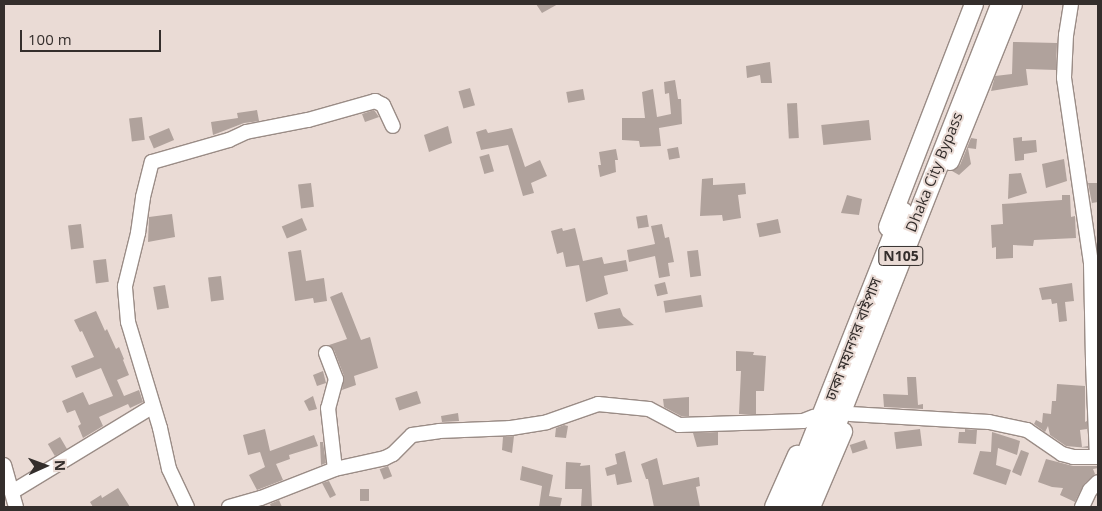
<!DOCTYPE html>
<meta charset="utf-8">
<style>
body{margin:0}
#map{position:relative;width:1102px;height:511px;overflow:hidden;background:#eadbd5;font-family:"Open Sans","Noto Sans Bengali",sans-serif}
div>[style]{position:absolute}
[style*='--x']{left:calc(var(--x)*1px);top:calc(var(--y)*1px);width:calc(var(--w)*1px);rotate:calc(var(--a)*1deg)}
.building>*{inset:0;background:#b0a29c;transform-origin:0 0}
.roads{filter:drop-shadow(1px 0 #9a8c86) drop-shadow(-1px 0 #9a8c86) drop-shadow(0 1px #9a8c86) drop-shadow(0 -1px #9a8c86)}
.minor>*{height:14px;margin:-7px;padding:0 7px;transform-origin:7px;border-radius:7px;background:#fff}
.major>*{height:18px;margin:-9px;padding:0 9px;transform-origin:9px;border-radius:9px;background:#fff}
.highway>*{height:20px;margin:-10px;padding:0 10px;transform-origin:10px;border-radius:10px;background:#fff}
span{translate:-50% -50%;white-space:nowrap;text-align:center;line-height:1.15;-webkit-text-stroke:4px #eadbd5;paint-order:stroke}
.shield-label span{padding:1px 4px;background:#eadbd5;border:1px solid;border-radius:4px;-webkit-text-stroke-width:0}
.shield-label{font-size:14px;color:#342e2c;font-weight:700}
.street-label{font-size:15px;color:#342e2c}
.frame{position:absolute;inset:0;border:5px solid #342e2c;pointer-events:none}
.north{position:absolute;left:20px;top:441px;width:50px;height:50px;-webkit-text-stroke:4px #eadbd5;paint-order:stroke;rotate:88deg;font-size:14px;font-weight:700;line-height:20px;text-align:center;color:#342e2c}
.north::after{content:'';display:block;margin:auto;width:18px;height:22px;background:#342e2c;clip-path:polygon(50% 0,100% 100%,50% 72%,0 100%)}
.scale{position:absolute;left:20px;top:30px;width:141px;height:22px;box-sizing:border-box;border:2px solid #342e2c;border-top:0;padding-left:6px;font-size:15px;line-height:18px;white-space:nowrap;color:#342e2c;-webkit-text-stroke:4px #eadbd5;paint-order:stroke}
</style>
<div id="map">
<div class="building">
<i style="clip-path:polygon(536px 4px,558px 4px,542px 13px)"></i>
<i style="clip-path:polygon(1013px 42px,1057px 43px,1056px 70px,1026px 69px,1028px 85px,991px 91px,995px 76px,1012px 74px)"></i>
<i style="clip-path:polygon(770px 62px,772px 83px,761px 83px,760px 75px,747px 78px,746px 66px)"></i>
<i style="clip-path:polygon(675px 80px,678px 99px,681px 99px,682px 124px,659px 128px,661px 146px,640px 147px,639px 141px,622px 140px,622px 118px,645px 118px,642px 92px,653px 89px,657px 117px,671px 114px,669px 93px,665px 94px,664px 82px)"></i>
<i style="left:470px;top:88px;width:18px;height:12px;rotate:74deg"></i>
<i style="left:583px;top:89px;width:11px;height:17px;rotate:80deg"></i>
<i style="left:797px;top:103px;width:35px;height:10px;rotate:87deg"></i>
<i style="clip-path:polygon(257px 110px,259px 121px,244px 123px,213px 135px,211px 122px,238px 118px,237px 113px)"></i>
<i style="clip-path:polygon(374px 110px,379px 117px,365px 122px,362px 114px)"></i>
<i style="left:142px;top:117px;width:23px;height:13px;rotate:83deg"></i>
<i style="left:869px;top:120px;width:20px;height:48px;rotate:84deg"></i>
<i style="clip-path:polygon(448px 126px,452px 143px,429px 152px,424px 135px)"></i>
<i style="left:169px;top:128px;width:13px;height:22px;rotate:67deg"></i>
<i style="clip-path:polygon(512px 128px,525px 167px,540px 160px,547px 176px,531px 183px,534px 193px,523px 196px,508px 145px,481px 150px,476px 132px,486px 129px,488px 133px)"></i>
<i style="clip-path:polygon(1022px 137px,1022px 141px,1036px 140px,1037px 152px,1024px 154px,1024px 160px,1015px 161px,1013px 138px)"></i>
<i style="clip-path:polygon(971px 138px,977px 139px,976px 149px,968px 148px,971px 164px,959px 175px,952px 171px,960px 165px)"></i>
<i style="left:678px;top:147px;width:11px;height:11px;rotate:80deg"></i>
<i style="clip-path:polygon(616px 149px,618px 160px,615px 160px,616px 172px,600px 177px,598px 165px,601px 165px,599px 152px)"></i>
<i style="left:489px;top:154px;width:18px;height:10px;rotate:74deg"></i>
<i style="clip-path:polygon(1064px 159px,1067px 181px,1046px 188px,1042px 164px)"></i>
<i style="clip-path:polygon(1021px 173px,1027px 193px,1008px 199px,1009px 174px)"></i>
<i style="clip-path:polygon(713px 178px,713px 185px,745px 183px,746px 194px,738px 195px,741px 218px,723px 221px,722px 215px,700px 216px,702px 179px)"></i>
<i style="left:311px;top:183px;width:24px;height:13px;rotate:83deg"></i>
<i style="clip-path:polygon(1088px 183px,1098px 183px,1098px 202px,1092px 203px,1094px 214px)"></i>
<i style="clip-path:polygon(847px 195px,862px 199px,859px 215px,841px 213px)"></i>
<i style="clip-path:polygon(1062px 195px,1070px 195px,1071px 217px,1075px 216px,1076px 238px,1034px 240px,1033px 246px,1013px 245px,1013px 258px,996px 259px,996px 247px,992px 248px,991px 225px,1003px 224px,1002px 204px,1062px 200px)"></i>
<i style="clip-path:polygon(172px 214px,175px 237px,148px 242px,149px 217px)"></i>
<i style="left:647px;top:215px;width:12px;height:11px;rotate:81deg"></i>
<i style="left:302px;top:218px;width:13px;height:22px;rotate:67deg"></i>
<i style="left:778px;top:219px;width:14px;height:22px;rotate:78deg"></i>
<i style="left:81px;top:224px;width:24px;height:13px;rotate:83deg"></i>
<i style="clip-path:polygon(662px 224px,665px 238px,669px 237px,674px 262px,668px 263px,670px 276px,659px 278px,655px 256px,629px 262px,627px 250px,655px 244px,651px 226px)"></i>
<i style="clip-path:polygon(562px 228px,563px 231px,575px 228px,583px 261px,602px 257px,604px 264px,626px 260px,628px 271px,604px 276px,608px 294px,586px 302px,579px 265px,566px 267px,563px 252px,557px 254px,551px 231px)"></i>
<i style="clip-path:polygon(301px 250px,306px 281px,324px 278px,327px 301px,314px 303px,313px 298px,295px 301px,288px 252px)"></i>
<i style="left:698px;top:250px;width:26px;height:11px;rotate:83deg"></i>
<i style="left:106px;top:259px;width:23px;height:13px;rotate:83deg"></i>
<i style="left:221px;top:276px;width:24px;height:13px;rotate:83deg"></i>
<i style="left:665px;top:282px;width:12px;height:11px;rotate:76deg"></i>
<i style="clip-path:polygon(1072px 283px,1074px 301px,1065px 302px,1067px 321px,1059px 322px,1057px 303px,1052px 304px,1051px 299px,1042px 300px,1039px 288px)"></i>
<i style="left:165px;top:285px;width:23px;height:12px;rotate:80deg"></i>
<i style="clip-path:polygon(342px 292px,361px 340px,370px 337px,378px 368px,354px 376px,356px 385px,342px 390px,344px 376px,334px 350px,329px 345px,347px 339px,330px 297px)"></i>
<i style="left:701px;top:295px;width:12px;height:38px;rotate:81deg"></i>
<i style="clip-path:polygon(620px 308px,623px 316px,634px 325px,598px 329px,594px 313px)"></i>
<i style="clip-path:polygon(96px 311px,105px 331px,107px 329px,116px 349px,119px 347px,124px 359px,123px 360px,129px 375px,117px 380px,124px 396px,139px 390px,143px 402px,130px 408px,128px 404px,99px 417px,103px 426px,83px 438px,78px 426px,81px 424px,75px 410px,67px 413px,62px 401px,83px 392px,89px 405px,113px 396px,101px 368px,76px 378px,71px 366px,94px 357px,82px 331px,80px 332px,74px 320px)"></i>
<i style="clip-path:polygon(736px 351px,754px 352px,753px 355px,766px 356px,764px 391px,756px 391px,756px 414px,739px 414px,741px 371px,736px 371px)"></i>
<i style="clip-path:polygon(323px 371px,326px 383px,317px 386px,313px 375px)"></i>
<i style="clip-path:polygon(907px 377px,916px 377px,918px 405px,923px 404px,923px 409px,884px 407px,883px 394px,908px 395px)"></i>
<i style="clip-path:polygon(1057px 384px,1085px 386px,1085px 422px,1087px 421px,1087px 429px,1080px 430px,1082px 447px,1088px 446px,1088px 448px,1066px 446px,1050px 435px,1048px 426px,1045px 432px,1034px 424px,1036px 420px,1042px 423px,1043px 413px,1051px 414px,1052px 401px,1056px 401px)"></i>
<i style="left:417px;top:391px;width:13px;height:23px;rotate:72deg"></i>
<i style="clip-path:polygon(313px 396px,317px 409px,309px 411px,304px 401px)"></i>
<i style="clip-path:polygon(689px 397px,689px 416px,681px 416px,664px 407px,663px 399px)"></i>
<i style="clip-path:polygon(458px 413px,459px 421px,442px 422px,441px 416px)"></i>
<i style="clip-path:polygon(564px 425px,568px 426px,566px 438px,555px 437px,556px 428px)"></i>
<i style="clip-path:polygon(265px 429px,270px 451px,314px 435px,318px 446px,289px 455px,290px 459px,276px 464px,283px 480px,257px 490px,249px 475px,265px 467px,260px 452px,248px 455px,243px 435px)"></i>
<i style="left:920px;top:429px;width:17px;height:26px;rotate:83deg"></i>
<i style="clip-path:polygon(965px 429px,977px 430px,976px 444px,958px 443px,959px 432px,965px 432px)"></i>
<i style="clip-path:polygon(718px 432px,718px 445px,697px 447px,693px 433px)"></i>
<i style="clip-path:polygon(992px 432px,1020px 441px,1017px 455px,998px 448px,996px 465px,1011px 470px,1006px 485px,973px 474px,980px 451px,991px 452px)"></i>
<i style="clip-path:polygon(514px 436px,512px 453px,502px 450px,503px 437px)"></i>
<i style="left:60px;top:437px;width:14px;height:14px;rotate:60deg"></i>
<i style="left:865px;top:440px;width:9px;height:16px;rotate:72deg"></i>
<i style="clip-path:polygon(320px 442px,323px 442px,326px 463px,321px 465px)"></i>
<i style="clip-path:polygon(1021px 450px,1029px 453px,1021px 476px,1012px 472px)"></i>
<i style="clip-path:polygon(625px 451px,632px 482px,617px 485px,615px 474px,607px 476px,605px 468px,617px 464px,615px 454px)"></i>
<i style="clip-path:polygon(657px 458px,663px 485px,699px 477px,700px 486px,696px 487px,700px 507px,654px 507px,648px 479px,646px 479px,641px 464px)"></i>
<i style="clip-path:polygon(1046px 459px,1073px 466px,1098px 466px,1098px 468px,1093px 469px,1095px 474px,1084px 484px,1075px 502px,1060px 495px,1063px 488px,1052px 487px,1038px 482px)"></i>
<i style="clip-path:polygon(566px 462px,581px 463px,580px 466px,590px 465px,592px 507px,581px 507px,582px 489px,565px 489px)"></i>
<i style="left:388px;top:466px;width:11px;height:9px;rotate:68deg"></i>
<i style="clip-path:polygon(522px 466px,553px 475px,549px 496px,562px 498px,560px 507px,539px 507px,542px 486px,520px 480px)"></i>
<i style="clip-path:polygon(329px 481px,336px 495px,330px 498px,322px 483px)"></i>
<i style="clip-path:polygon(118px 488px,130px 507px,93px 507px,90px 502px,101px 495px,102px 498px)"></i>
<i style="left:360px;top:489px;width:9px;height:12px"></i>
<i style="clip-path:polygon(279px 500px,282px 507px,271px 507px,270px 504px)"></i>
</div>
<div class="roads">
<div class="minor">
<i style="--x:1071;--y:4;--w:31;--a:99"></i>
<i style="--x:1066;--y:35;--w:43;--a:92.7"></i>
<i style="--x:1064;--y:78;--w:188;--a:81.7"></i>
<i style="--x:1091;--y:264;--w:99;--a:88.8"></i>
<i style="--x:1093;--y:363;--w:94;--a:87.6"></i>
<i style="--x:326;--y:353;--w:28;--a:69"></i>
<i style="--x:336;--y:379;--w:30;--a:105"></i>
<i style="--x:328;--y:408;--w:61;--a:83.5"></i>
<i style="--x:850;--y:414;--w:139;--a:3.3"></i>
<i style="--x:989;--y:422;--w:39;--a:12"></i>
<i style="--x:1027;--y:430;--w:42;--a:34.4"></i>
<i style="--x:1062;--y:454;--w:11;--a:15"></i>
<i style="--x:1073;--y:457;--w:25;--a:0"></i>
<i style="--x:4;--y:465;--w:44;--a:74.1"></i>
<i style="--x:12;--y:492;--w:164;--a:-31.3"></i>
<i style="--x:187;--y:507;--w:42;--a:-115.3"></i>
<i style="--x:169;--y:469;--w:42;--a:-102.4"></i>
<i style="--x:160;--y:428;--w:111;--a:-106.8"></i>
<i style="--x:128;--y:322;--w:36;--a:-95"></i>
<i style="--x:125;--y:286;--w:55;--a:-76.2"></i>
<i style="--x:138;--y:233;--w:36;--a:-82"></i>
<i style="--x:143;--y:197;--w:36;--a:-76"></i>
<i style="--x:152;--y:162;--w:80;--a:-15.9"></i>
<i style="--x:229;--y:140;--w:19;--a:-25"></i>
<i style="--x:246;--y:132;--w:63;--a:-11"></i>
<i style="--x:308;--y:120;--w:70;--a:-15.8"></i>
<i style="--x:375;--y:101;--w:9;--a:27"></i>
<i style="--x:383;--y:105;--w:23;--a:65"></i>
<i style="--x:229;--y:507;--w:33;--a:-16"></i>
<i style="--x:261;--y:498;--w:79;--a:-21.4"></i>
<i style="--x:335;--y:469;--w:51;--a:-12.4"></i>
<i style="--x:385;--y:458;--w:9;--a:-27"></i>
<i style="--x:393;--y:454;--w:27;--a:-45"></i>
<i style="--x:412;--y:435;--w:27;--a:-8"></i>
<i style="--x:439;--y:431;--w:72;--a:-2.4"></i>
<i style="--x:511;--y:428;--w:36;--a:-9"></i>
<i style="--x:547;--y:422;--w:54;--a:-19.4"></i>
<i style="--x:598;--y:404;--w:51;--a:5.6"></i>
<i style="--x:649;--y:409;--w:34;--a:28"></i>
<i style="--x:679;--y:425;--w:124;--a:-1.8"></i>
<i style="--x:803;--y:421;--w:11;--a:-22"></i>
<i style="--x:1082;--y:507;--w:19;--a:-65"></i>
<i style="--x:1090;--y:490;--w:11;--a:-45"></i>
</div>
<div class="major">
<i style="--x:950;--y:161;--w:169;--a:-68.1"></i>
<i style="--x:888;--y:227;--w:239;--a:-68.9"></i>
<i style="--x:774;--y:507;--w:57;--a:-66.1"></i>
<i style="--x:811;--y:507;--w:82;--a:-66.9"></i>
</div>
<div class="highway">
<i style="--x:786;--y:507;--w:317;--a:-68.4"></i>
<i style="--x:800;--y:507;--w:85;--a:-66.4"></i>
<i style="--x:834;--y:429;--w:457;--a:-68.5"></i>
</div>
</div>
<div class="shield-label">
<span style="left:901px;top:256px">N105</span>
</div>
<div class="street-label">
<span style="left:934px;top:172px;rotate:-68deg">Dhaka City Bypass</span>
<span style="left:853px;top:339px;rotate:-69deg">ঢাকা মহানগর বাইপাস</span>
</div>
<div class="frame"></div>
<div class="north">N</div>
<div class="scale">100 m</div>
</div>
